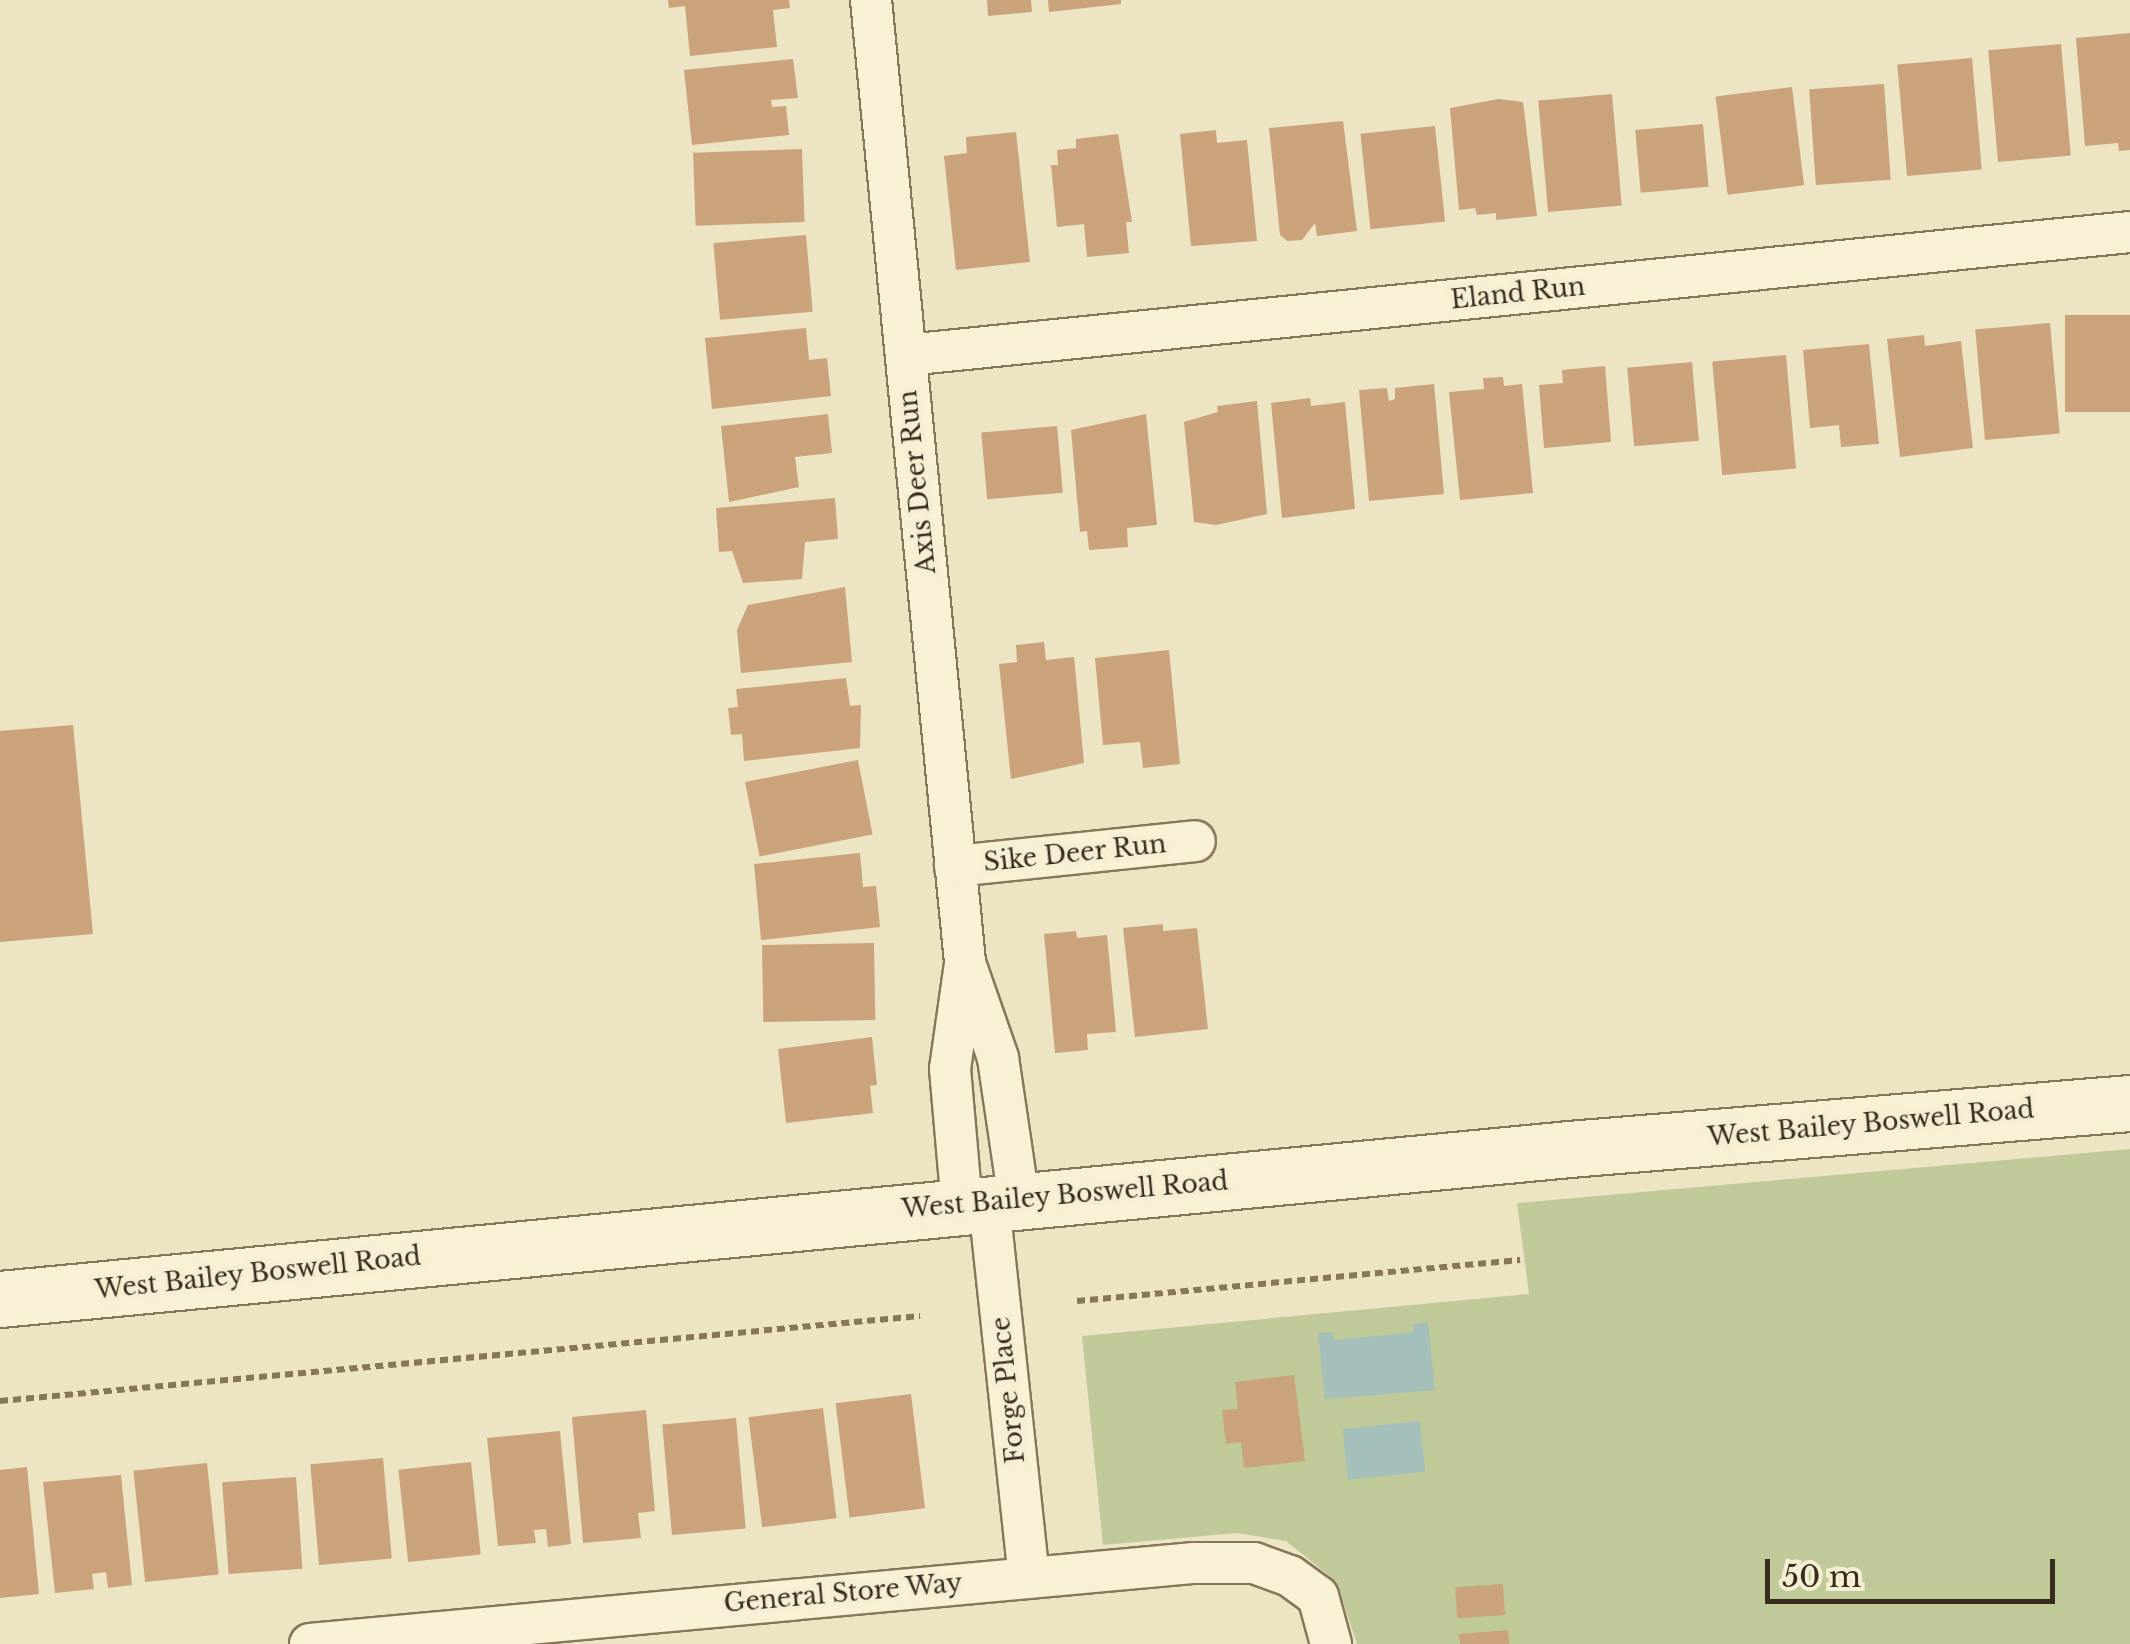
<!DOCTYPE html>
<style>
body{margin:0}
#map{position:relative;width:2130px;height:1644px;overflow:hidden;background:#ede4c3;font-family:"Libre Baskerville",serif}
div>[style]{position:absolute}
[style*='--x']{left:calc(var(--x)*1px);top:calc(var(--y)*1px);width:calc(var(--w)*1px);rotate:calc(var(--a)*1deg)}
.green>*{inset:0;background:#c0ca98}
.water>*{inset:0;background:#a5c0ba;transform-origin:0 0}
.building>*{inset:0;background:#caa37a;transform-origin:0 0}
.path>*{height:6px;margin-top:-3px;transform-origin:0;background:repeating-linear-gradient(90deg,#86765b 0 8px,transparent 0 13px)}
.roads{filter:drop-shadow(2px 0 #86765b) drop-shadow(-2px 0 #86765b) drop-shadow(0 2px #86765b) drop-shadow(0 -2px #86765b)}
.street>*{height:40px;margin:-20px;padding:0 20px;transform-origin:20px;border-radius:20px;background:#f8f1d6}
.secondary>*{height:55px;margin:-27.5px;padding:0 27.5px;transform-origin:27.5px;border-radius:27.5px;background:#f8f1d6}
span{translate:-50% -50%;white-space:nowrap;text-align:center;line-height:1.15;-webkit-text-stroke:8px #f4eed3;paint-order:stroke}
.street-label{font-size:25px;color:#372c1e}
.scale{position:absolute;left:1765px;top:1559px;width:290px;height:45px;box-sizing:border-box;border:5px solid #372c1e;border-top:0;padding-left:12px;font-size:30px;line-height:35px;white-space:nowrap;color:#372c1e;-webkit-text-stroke:8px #f4eed3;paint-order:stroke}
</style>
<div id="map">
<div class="green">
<i style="clip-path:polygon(2130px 1149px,2130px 1644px,1357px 1644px,1336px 1581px,1286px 1541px,1237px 1533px,1103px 1545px,1082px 1336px,1529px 1294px,1517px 1203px)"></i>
</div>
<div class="water">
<i style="clip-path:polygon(1428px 1322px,1435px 1390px,1325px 1399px,1318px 1333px,1333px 1332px,1334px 1340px,1414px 1332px,1413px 1324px)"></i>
<i style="left:1420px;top:1421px;width:51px;height:78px;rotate:84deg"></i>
</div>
<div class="building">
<i style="clip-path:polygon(668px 0,789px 0,790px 8px,773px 10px,777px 47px,690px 56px,685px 6px,669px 8px)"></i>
<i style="clip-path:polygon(987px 0,1031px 0,1032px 12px,988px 16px)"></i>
<i style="clip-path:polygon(1048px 0,1121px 0,1121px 4px,1049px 12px)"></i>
<i style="clip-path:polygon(2130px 33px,2130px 150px,2119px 151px,2118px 143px,2085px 146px,2076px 38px)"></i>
<i style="left:2061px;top:44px;width:112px;height:73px;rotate:85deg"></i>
<i style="left:1972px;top:58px;width:112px;height:75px;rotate:85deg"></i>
<i style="clip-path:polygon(793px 59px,798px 98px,771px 100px,772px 107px,786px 106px,789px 135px,692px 145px,684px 70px)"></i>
<i style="left:1884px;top:84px;width:96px;height:75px;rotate:86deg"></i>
<i style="left:1792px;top:87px;width:99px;height:77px;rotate:83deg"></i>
<i style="left:1612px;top:94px;width:112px;height:74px;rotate:85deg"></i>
<i style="clip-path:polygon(1499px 99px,1523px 102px,1537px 216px,1496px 220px,1496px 213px,1477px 215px,1475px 208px,1459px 210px,1450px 108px)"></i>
<i style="clip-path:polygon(1343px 121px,1357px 231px,1317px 236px,1315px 223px,1302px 240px,1287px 241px,1280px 235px,1269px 128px)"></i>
<i style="left:1703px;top:124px;width:63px;height:68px;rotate:85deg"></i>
<i style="left:1435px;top:126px;width:96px;height:75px;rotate:84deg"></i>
<i style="clip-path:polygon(1216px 130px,1217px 143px,1247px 140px,1257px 241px,1191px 246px,1180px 134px)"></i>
<i style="clip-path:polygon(1016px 132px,1030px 262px,956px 270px,944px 156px,967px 153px,966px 137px)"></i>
<i style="clip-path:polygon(1118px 134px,1132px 222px,1126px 222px,1129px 253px,1087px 257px,1084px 224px,1057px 227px,1051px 165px,1058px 165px,1057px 150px,1076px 148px,1076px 139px)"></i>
<i style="left:802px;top:149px;width:73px;height:109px;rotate:88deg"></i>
<i style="left:806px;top:235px;width:77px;height:93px;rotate:85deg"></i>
<i style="left:2130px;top:315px;width:97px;height:65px;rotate:90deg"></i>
<i style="left:2050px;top:323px;width:111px;height:75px;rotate:85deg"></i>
<i style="clip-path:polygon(806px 328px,809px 360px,827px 358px,831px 396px,712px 409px,705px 338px)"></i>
<i style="clip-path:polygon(1924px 335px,1925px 346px,1961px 341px,1973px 448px,1900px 457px,1887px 339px)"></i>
<i style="clip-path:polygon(1869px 344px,1879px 444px,1841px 447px,1839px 425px,1810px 428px,1803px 350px)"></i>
<i style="left:1786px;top:355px;width:114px;height:74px;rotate:85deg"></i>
<i style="left:1692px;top:362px;width:79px;height:65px;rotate:85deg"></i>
<i style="clip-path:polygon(1605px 366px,1611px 442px,1544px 448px,1539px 385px,1563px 383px,1562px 370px)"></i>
<i style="clip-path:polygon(1503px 377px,1504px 386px,1522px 384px,1533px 493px,1460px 500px,1449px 392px,1484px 389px,1483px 378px)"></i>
<i style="clip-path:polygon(1434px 384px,1444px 494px,1369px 501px,1359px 390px,1387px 388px,1389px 401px,1395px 399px,1395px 388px)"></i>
<i style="clip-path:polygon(1310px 398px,1311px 406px,1345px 402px,1355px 509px,1282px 518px,1271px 403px)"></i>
<i style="clip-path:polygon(1257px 401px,1267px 514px,1216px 525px,1194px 522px,1184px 422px,1218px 412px,1217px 406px)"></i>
<i style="clip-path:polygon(828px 414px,832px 453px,795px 457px,799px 487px,729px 502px,721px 426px)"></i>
<i style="clip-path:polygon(1146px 414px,1157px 525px,1127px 528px,1128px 547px,1089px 550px,1087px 531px,1080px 532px,1071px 430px)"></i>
<i style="left:1057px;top:426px;width:67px;height:76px;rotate:85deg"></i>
<i style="clip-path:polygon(835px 498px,838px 539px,805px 542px,802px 579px,743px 583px,732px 551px,719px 552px,716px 508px)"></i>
<i style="clip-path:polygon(845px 587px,852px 662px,741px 673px,737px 630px,748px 605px)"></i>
<i style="clip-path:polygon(1044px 642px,1046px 660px,1074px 657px,1084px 763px,1011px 779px,999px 664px,1017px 662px,1016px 645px)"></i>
<i style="clip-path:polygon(1169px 650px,1180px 764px,1143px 768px,1140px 742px,1103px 745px,1095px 658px)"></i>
<i style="clip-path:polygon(846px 678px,850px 706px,861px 705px,860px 748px,744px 761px,742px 734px,731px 735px,728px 708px,738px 707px,736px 689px)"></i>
<i style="clip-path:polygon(73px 725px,93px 934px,0 942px,0 731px)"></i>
<i style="left:858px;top:760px;width:76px;height:115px;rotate:79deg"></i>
<i style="clip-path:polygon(860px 853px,863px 887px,876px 886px,880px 927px,761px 940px,754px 864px)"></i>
<i style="clip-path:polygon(1163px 924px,1163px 931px,1197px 928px,1208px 1029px,1135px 1037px,1123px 928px)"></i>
<i style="clip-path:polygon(1076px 931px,1077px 938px,1107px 935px,1116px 1032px,1087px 1034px,1088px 1050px,1055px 1053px,1044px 934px)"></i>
<i style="left:874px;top:943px;width:77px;height:112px;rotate:89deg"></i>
<i style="clip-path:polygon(872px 1037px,877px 1085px,870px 1086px,873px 1113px,786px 1123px,778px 1049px)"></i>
<i style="clip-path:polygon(1294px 1375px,1305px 1461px,1244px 1468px,1241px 1442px,1226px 1444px,1222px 1410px,1238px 1409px,1235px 1382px)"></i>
<i style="left:911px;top:1394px;width:115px;height:76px;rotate:83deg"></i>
<i style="left:823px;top:1408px;width:111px;height:75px;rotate:83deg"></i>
<i style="clip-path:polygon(646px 1410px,655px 1511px,638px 1513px,641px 1538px,583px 1543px,572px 1417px)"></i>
<i style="left:736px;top:1418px;width:111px;height:74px;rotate:85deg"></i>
<i style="clip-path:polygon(560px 1431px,571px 1544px,548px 1547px,546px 1529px,534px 1530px,536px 1543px,498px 1546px,487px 1438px)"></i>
<i style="left:383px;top:1458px;width:101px;height:73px;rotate:85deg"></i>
<i style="left:471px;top:1462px;width:93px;height:73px;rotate:84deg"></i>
<i style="left:207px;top:1463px;width:112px;height:74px;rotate:84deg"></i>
<i style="clip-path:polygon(27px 1467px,39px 1594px,0 1598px,0 1470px)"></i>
<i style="clip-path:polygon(121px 1475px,132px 1585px,108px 1588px,106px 1572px,92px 1574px,94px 1589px,55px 1593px,43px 1482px)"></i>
<i style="left:296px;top:1477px;width:92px;height:74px;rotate:86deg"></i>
<i style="left:1503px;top:1584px;width:31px;height:48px;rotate:86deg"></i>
<i style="clip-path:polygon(1508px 1630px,1509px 1644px,1460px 1644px,1459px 1634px)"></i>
</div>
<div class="path">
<i style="--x:1077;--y:1301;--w:445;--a:-5.3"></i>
<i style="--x:0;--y:1401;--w:924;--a:-5.28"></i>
</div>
<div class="roads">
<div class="street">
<i style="--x:871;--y:0;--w:968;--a:84.42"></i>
<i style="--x:965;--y:963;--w:101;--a:70.8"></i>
<i style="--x:998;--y:1058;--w:145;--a:81.6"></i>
<i style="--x:906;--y:355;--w:1230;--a:-5.74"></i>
<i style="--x:955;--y:866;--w:241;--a:-5.9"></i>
<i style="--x:989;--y:1204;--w:375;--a:83.9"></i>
<i style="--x:962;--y:1206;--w:138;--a:-95"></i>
<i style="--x:950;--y:1069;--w:107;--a:-81.9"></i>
<i style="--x:310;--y:1644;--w:888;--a:-5.24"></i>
<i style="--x:1194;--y:1563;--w:60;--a:0"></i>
<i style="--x:1254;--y:1563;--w:38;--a:20"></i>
<i style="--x:1290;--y:1576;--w:34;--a:36"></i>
<i style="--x:1318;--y:1596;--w:50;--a:74.8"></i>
</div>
<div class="secondary">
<i style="--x:0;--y:1299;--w:1576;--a:-5.46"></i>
<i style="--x:1569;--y:1149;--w:563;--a:-4.69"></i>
</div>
</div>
<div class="street-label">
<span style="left:1518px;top:294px;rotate:-6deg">Eland Run</span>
<span style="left:918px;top:482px;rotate:-96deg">Axis Deer Run</span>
<span style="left:1075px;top:854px;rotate:-6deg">Sike Deer Run</span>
<span style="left:1871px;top:1124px;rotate:-5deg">West Bailey Boswell Road</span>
<span style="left:1065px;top:1196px;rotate:-5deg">West Bailey Boswell Road</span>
<span style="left:258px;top:1274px;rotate:-6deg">West Bailey Boswell Road</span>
<span style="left:1009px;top:1390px;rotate:-96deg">Forge Place</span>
<span style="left:843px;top:1594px;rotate:-5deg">General Store Way</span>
</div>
<div class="scale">50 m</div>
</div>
